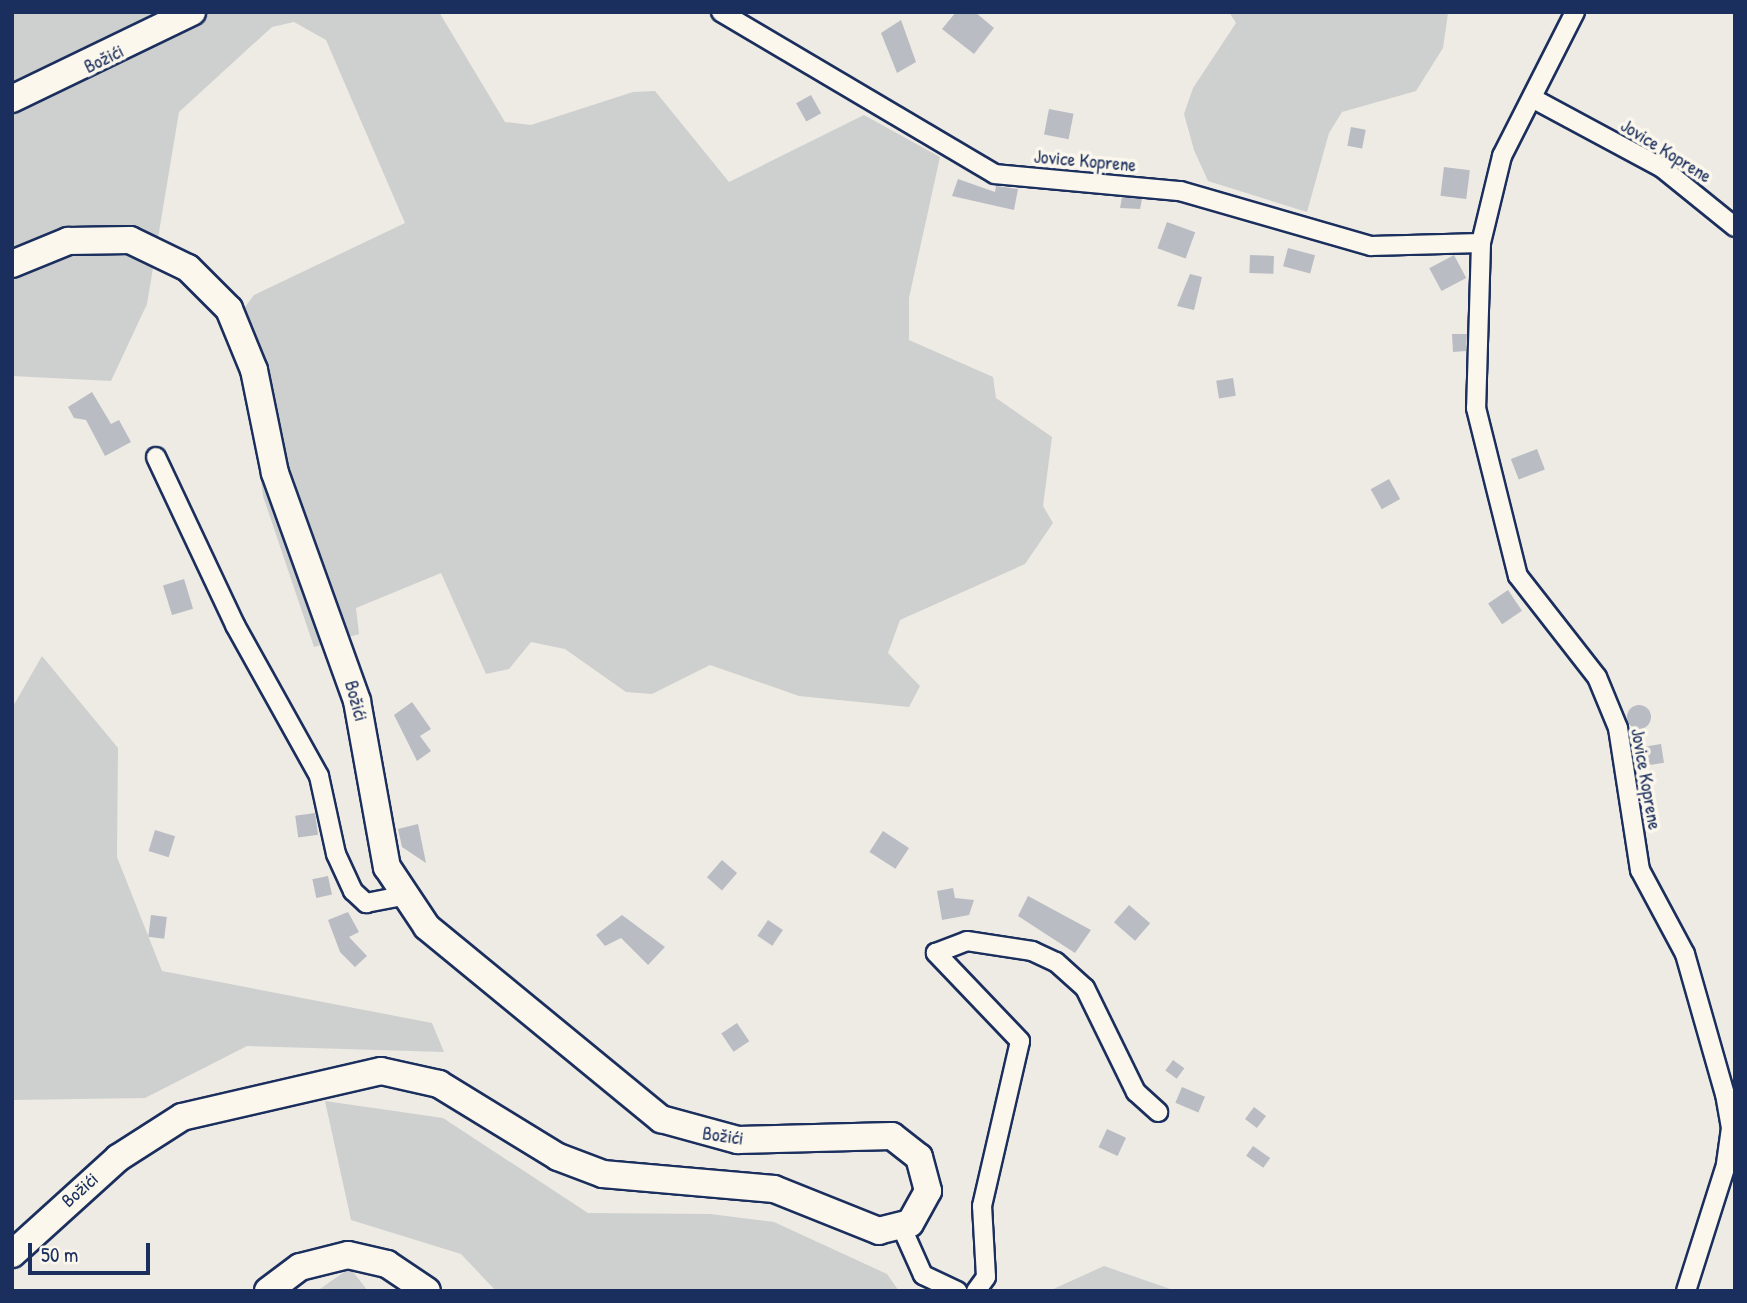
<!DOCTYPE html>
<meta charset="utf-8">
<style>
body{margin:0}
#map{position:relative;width:1747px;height:1303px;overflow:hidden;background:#eeebe4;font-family:"Patrick Hand",sans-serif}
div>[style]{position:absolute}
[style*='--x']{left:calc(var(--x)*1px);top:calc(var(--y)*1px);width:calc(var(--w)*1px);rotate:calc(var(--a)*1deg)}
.green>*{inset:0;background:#cecfcf}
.building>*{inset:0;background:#b9bcc3;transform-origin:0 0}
.round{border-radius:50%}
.roads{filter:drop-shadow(2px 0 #1b2f5e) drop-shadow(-2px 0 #1b2f5e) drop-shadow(0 2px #1b2f5e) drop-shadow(0 -2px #1b2f5e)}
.street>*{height:18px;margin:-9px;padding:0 9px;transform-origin:9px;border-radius:9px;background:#fbf7ec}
.secondary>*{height:26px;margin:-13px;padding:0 13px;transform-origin:13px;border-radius:13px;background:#fbf7ec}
span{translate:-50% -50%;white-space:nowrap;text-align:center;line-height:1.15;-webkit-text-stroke:7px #fbf7ec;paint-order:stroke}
.street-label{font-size:19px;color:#1b2f5e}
.frame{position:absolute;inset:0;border:14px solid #1b2f5e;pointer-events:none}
.scale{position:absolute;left:28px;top:1243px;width:122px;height:32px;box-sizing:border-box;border:4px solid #1b2f5e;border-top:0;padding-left:9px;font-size:21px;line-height:24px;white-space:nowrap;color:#1b2f5e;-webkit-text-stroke:5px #fbf7ec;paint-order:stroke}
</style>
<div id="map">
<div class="green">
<i style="clip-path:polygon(12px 12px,439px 12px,505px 122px,531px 125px,633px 92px,655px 91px,729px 182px,864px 115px,940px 157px,909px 298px,909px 340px,993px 377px,996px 398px,1052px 437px,1043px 506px,1053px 523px,1025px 564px,900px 620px,888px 653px,920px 686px,909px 707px,799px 696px,710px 665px,652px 694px,626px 692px,565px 649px,531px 642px,509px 669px,486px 674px,441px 573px,356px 608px,359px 634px,314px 647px,263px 496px,248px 383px,230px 327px,254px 295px,405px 223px,326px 40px,294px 22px,272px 27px,179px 112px,147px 304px,111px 381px,12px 376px)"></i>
<i style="clip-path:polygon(1229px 12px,1448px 12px,1448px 13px,1443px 48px,1416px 91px,1342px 112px,1329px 133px,1307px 212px,1208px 181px,1194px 150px,1184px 114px,1193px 88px,1236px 23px)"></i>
<i style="clip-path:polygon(42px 656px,118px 748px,117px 857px,162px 971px,432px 1023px,444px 1052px,247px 1046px,145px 1098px,12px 1100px,12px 708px)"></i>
<i style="clip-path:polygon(325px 1101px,443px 1118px,588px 1213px,710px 1214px,774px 1222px,887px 1274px,899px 1291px,496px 1291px,461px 1254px,351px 1220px)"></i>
<i style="clip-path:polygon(1104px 1266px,1176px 1291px,1049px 1291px)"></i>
<i style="clip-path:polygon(350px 1268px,368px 1291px,317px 1291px)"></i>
</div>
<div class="building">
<i style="clip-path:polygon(956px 12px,975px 12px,994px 28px,974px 54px,942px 29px)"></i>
<i style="clip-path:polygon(901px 20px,916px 62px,897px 73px,881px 33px)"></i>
<i style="left:811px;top:95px;width:21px;height:17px;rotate:61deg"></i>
<i style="left:1049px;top:109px;width:25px;height:26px;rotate:11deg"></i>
<i style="left:1351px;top:127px;width:15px;height:19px;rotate:11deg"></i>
<i style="left:1444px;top:167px;width:26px;height:29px;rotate:7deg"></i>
<i style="clip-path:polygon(958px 179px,995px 192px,996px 186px,1018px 189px,1014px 210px,952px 196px)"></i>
<i style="clip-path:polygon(1122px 197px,1142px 199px,1140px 209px,1120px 208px)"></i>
<i style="left:1167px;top:222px;width:30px;height:28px;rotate:20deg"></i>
<i style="left:1288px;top:248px;width:28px;height:19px;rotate:15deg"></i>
<i style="left:1250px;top:255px;width:24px;height:18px;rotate:2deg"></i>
<i style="left:1454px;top:255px;width:26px;height:28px;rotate:62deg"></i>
<i style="clip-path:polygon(1190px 274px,1202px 277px,1194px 310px,1177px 306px)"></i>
<i style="clip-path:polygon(1452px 334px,1467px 334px,1466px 351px,1453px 352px)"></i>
<i style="left:1233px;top:378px;width:18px;height:17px;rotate:81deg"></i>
<i style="clip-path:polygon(92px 392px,111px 424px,119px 420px,131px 442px,105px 456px,86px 420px,74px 418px,68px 407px)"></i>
<i style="left:1537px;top:449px;width:22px;height:28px;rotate:69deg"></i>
<i style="left:1389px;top:479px;width:23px;height:21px;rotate:61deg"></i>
<i style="left:184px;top:579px;width:31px;height:22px;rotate:73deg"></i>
<i style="left:1508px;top:590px;width:25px;height:24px;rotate:56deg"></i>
<i style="clip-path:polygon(412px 702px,431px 729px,420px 736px,431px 751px,417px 761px,394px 715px)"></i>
<i class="round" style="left:1627px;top:705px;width:24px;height:24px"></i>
<i style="left:1661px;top:744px;width:19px;height:17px;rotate:81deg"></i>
<i style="left:315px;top:813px;width:22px;height:20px;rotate:82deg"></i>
<i style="clip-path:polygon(418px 824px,426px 863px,402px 847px,398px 829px)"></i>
<i style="left:155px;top:830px;width:21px;height:22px;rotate:17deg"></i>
<i style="left:883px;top:831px;width:31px;height:25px;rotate:33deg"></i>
<i style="left:722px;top:860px;width:20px;height:23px;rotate:41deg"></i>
<i style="left:328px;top:876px;width:19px;height:16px;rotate:78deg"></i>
<i style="clip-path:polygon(953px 888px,955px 898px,974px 900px,969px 915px,942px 920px,937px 891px)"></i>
<i style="clip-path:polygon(1028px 896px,1091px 930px,1075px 953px,1018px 916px)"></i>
<i style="left:1129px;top:905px;width:28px;height:23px;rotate:41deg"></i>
<i style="clip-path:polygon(348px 912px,359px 932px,349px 937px,367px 956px,355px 967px,340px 952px,328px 920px)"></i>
<i style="left:151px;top:915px;width:16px;height:22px;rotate:7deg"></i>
<i style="clip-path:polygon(622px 915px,665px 947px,648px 965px,621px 938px,605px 946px,596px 935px)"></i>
<i style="left:768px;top:920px;width:18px;height:19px;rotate:34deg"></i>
<i style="left:737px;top:1023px;width:22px;height:19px;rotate:56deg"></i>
<i style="left:1173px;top:1060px;width:14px;height:13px;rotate:36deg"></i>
<i style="left:1182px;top:1087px;width:25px;height:17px;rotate:23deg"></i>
<i style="left:1254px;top:1107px;width:15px;height:15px;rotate:37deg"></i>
<i style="left:1107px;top:1129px;width:21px;height:20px;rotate:25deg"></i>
<i style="left:1253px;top:1146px;width:21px;height:12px;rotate:35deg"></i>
</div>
<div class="roads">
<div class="street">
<i style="--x:721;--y:12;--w:318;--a:30.6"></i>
<i style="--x:995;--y:174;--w:186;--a:5.3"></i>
<i style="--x:1180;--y:191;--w:199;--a:16.1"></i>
<i style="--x:1371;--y:246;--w:110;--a:-1.6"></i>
<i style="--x:1575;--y:12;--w:161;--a:116.9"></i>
<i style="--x:1502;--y:156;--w:89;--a:103.6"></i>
<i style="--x:1481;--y:243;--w:165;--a:91.7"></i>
<i style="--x:1476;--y:408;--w:173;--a:76"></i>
<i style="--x:1518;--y:576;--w:128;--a:52"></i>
<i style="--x:1597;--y:677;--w:55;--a:67.6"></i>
<i style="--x:1618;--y:728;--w:144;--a:81.2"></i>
<i style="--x:1640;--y:870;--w:95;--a:61.8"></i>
<i style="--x:1685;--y:954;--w:146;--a:74.1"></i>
<i style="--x:1725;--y:1094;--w:35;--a:80"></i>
<i style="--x:1731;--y:1128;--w:37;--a:98"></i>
<i style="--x:1726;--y:1165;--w:132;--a:107.6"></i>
<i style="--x:1532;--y:98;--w:148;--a:28.3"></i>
<i style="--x:1662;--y:168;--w:94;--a:38.9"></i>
<i style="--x:156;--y:457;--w:186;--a:64.8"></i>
<i style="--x:235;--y:625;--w:173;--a:60.9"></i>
<i style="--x:319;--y:776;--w:80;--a:77.7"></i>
<i style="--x:336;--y:854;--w:41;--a:65.3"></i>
<i style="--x:353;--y:891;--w:18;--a:43"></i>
<i style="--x:366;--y:903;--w:36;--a:-11"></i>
<i style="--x:902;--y:1228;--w:51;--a:65.9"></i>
<i style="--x:923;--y:1275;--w:38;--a:25"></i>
<i style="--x:976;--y:1291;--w:17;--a:-54"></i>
<i style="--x:986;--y:1277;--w:71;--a:-93.2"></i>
<i style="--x:982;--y:1206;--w:169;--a:-77"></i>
<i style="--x:1020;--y:1041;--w:122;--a:-133.7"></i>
<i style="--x:936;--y:953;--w:33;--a:-21"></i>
<i style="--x:967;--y:941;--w:66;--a:8.7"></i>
<i style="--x:1032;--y:951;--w:26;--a:25"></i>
<i style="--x:1056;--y:962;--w:39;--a:42"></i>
<i style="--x:1085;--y:988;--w:116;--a:63.9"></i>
<i style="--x:1136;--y:1092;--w:30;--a:42"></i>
</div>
<div class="secondary">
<i style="--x:12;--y:99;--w:200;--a:-25.8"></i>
<i style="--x:12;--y:264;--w:61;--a:-22.3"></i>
<i style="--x:68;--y:241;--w:62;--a:-0.9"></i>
<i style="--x:130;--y:240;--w:64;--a:25.8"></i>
<i style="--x:188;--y:268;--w:58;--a:45"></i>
<i style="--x:229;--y:309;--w:66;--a:67.7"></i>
<i style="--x:254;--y:370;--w:105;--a:78.5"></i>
<i style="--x:275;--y:473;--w:242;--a:70.2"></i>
<i style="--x:357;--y:701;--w:169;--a:79.8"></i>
<i style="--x:387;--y:867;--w:72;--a:56.3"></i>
<i style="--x:427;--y:927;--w:303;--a:39.4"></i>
<i style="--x:661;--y:1119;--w:80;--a:15.3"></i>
<i style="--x:738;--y:1140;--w:154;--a:-1.5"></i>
<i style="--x:892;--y:1136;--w:34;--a:38"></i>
<i style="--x:919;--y:1157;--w:35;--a:75"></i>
<i style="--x:928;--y:1191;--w:37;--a:119"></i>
<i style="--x:910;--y:1223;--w:32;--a:166"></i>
<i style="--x:879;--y:1231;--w:113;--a:-158.2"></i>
<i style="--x:774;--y:1189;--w:172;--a:-175"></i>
<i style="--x:603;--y:1174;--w:48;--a:-159.3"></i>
<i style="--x:558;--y:1157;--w:140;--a:-148.5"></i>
<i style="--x:439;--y:1084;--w:59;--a:-167.4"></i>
<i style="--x:381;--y:1071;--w:204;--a:167"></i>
<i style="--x:182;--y:1117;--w:76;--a:147.4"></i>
<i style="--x:118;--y:1158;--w:143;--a:137.8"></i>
<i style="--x:268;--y:1291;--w:40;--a:-37"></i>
<i style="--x:300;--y:1267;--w:49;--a:-14"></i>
<i style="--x:348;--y:1255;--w:40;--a:13"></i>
<i style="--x:387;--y:1264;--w:48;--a:34"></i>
</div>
</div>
<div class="street-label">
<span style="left:104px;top:59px;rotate:-26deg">Božići</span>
<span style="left:1666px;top:151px;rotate:32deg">Jovice Koprene</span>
<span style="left:1085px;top:161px;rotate:5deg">Jovice Koprene</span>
<span style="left:356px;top:701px;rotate:75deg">Božići</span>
<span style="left:1646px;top:779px;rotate:80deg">Jovice Koprene</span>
<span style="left:723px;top:1136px;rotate:8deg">Božići</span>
<span style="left:80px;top:1190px;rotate:-41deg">Božići</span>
</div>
<div class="frame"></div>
<div class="scale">50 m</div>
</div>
